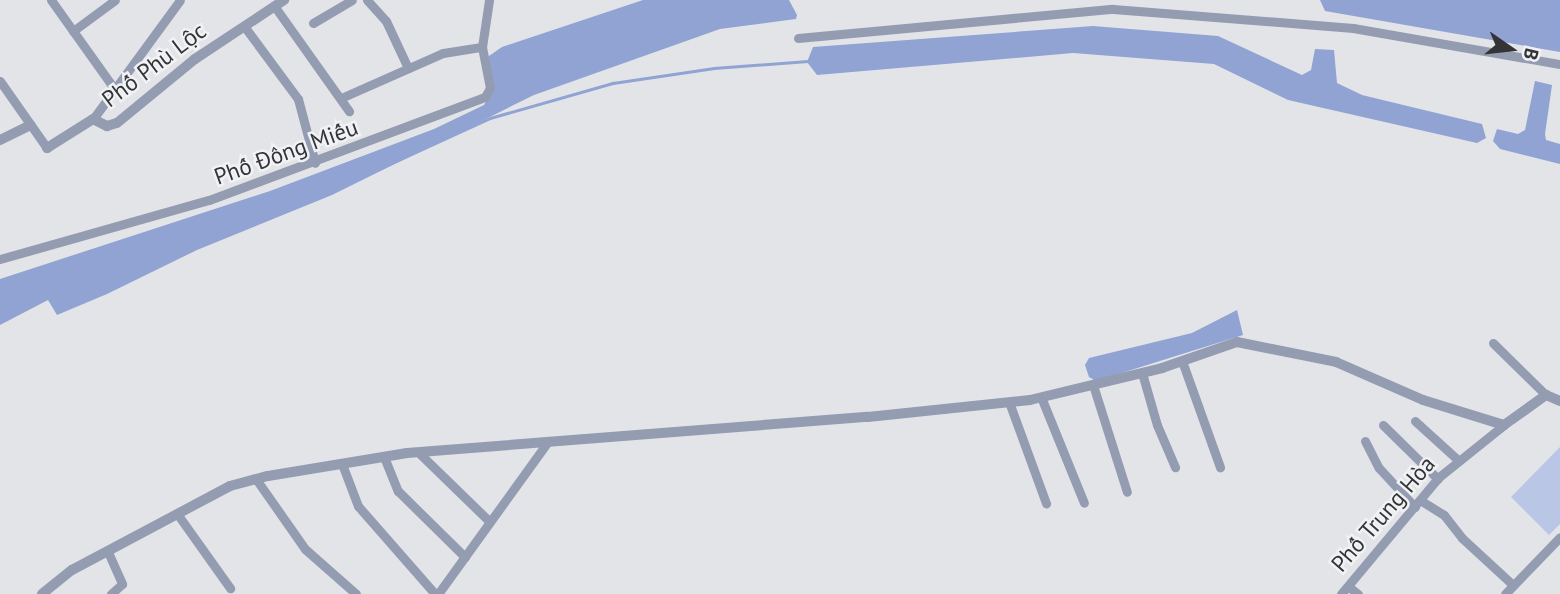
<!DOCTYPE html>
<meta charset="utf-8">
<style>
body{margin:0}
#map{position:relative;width:1560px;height:594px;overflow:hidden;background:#e3e4e8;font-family:"PT Sans",sans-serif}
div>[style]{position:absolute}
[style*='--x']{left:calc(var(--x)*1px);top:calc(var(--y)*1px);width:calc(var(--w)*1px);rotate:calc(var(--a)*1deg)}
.green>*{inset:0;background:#b9c6e5}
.water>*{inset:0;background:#90a3d3}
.stream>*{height:2.5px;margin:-1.25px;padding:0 1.25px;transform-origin:1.25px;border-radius:1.25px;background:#90a3d3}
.minor>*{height:9px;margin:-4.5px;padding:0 4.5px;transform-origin:4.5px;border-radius:4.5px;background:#949cb2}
.tertiary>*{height:10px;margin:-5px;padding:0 5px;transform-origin:5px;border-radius:5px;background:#949cb2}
span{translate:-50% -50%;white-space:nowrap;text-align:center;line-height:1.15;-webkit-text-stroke:5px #f0f2f5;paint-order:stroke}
.street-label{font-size:23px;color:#343436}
.north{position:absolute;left:1476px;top:14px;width:70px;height:70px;-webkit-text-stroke:5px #f0f2f5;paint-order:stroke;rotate:104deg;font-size:19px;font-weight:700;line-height:28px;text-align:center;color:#343436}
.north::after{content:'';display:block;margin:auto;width:24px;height:32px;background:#343436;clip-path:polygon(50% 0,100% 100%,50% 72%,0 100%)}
</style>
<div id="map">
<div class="green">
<i style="clip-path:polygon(1560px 447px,1560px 524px,1549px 535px,1511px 497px)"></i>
</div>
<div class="water">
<i style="clip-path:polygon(643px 0,789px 0,797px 15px,796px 19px,720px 29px,534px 95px,332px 195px,197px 250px,107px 294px,57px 315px,48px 300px,0 325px,0 279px,270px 191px,434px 129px,484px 105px,488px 98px,489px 56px,502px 47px)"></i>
<i style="clip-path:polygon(1320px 0,1560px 0,1560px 52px,1325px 11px)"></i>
<i style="clip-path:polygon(1093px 26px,1218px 36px,1302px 75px,1311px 70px,1315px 49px,1334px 50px,1337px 83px,1362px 95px,1482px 124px,1486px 138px,1477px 143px,1288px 100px,1214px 64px,1073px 53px,817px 75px,807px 62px,813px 47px)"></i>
<i style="clip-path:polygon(1535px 81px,1552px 85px,1545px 134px,1546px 140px,1560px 144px,1560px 164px,1500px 149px,1493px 141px,1497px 129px,1518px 134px,1525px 130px)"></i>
<i style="clip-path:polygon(1237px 310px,1243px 335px,1096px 381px,1089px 377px,1085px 365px,1089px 358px,1192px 333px)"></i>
</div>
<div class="stream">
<i style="--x:368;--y:174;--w:134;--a:-24.7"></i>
<i style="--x:490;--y:118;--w:128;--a:-15.9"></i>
<i style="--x:613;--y:83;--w:102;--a:-8.4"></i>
<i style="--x:714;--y:68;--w:94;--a:-4.3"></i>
</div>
<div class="minor">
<i style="--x:51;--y:0;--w:107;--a:54.5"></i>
<i style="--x:367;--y:0;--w:28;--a:48"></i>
<i style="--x:386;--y:21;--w:52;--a:64.9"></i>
<i style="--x:275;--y:7;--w:128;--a:54.6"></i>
<i style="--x:313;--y:23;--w:45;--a:-30.5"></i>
<i style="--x:244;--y:26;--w:91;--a:53.5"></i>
<i style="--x:298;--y:99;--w:66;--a:75.1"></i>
<i style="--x:73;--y:31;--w:52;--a:-36.4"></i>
<i style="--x:798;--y:38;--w:316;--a:-5.3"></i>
<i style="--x:1113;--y:9;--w:241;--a:4.5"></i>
<i style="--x:1353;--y:28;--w:210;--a:9.9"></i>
<i style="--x:0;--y:81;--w:82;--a:55"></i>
<i style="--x:341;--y:98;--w:111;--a:-23.8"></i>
<i style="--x:443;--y:53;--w:39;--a:-9"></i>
<i style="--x:93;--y:119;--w:147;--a:-53.8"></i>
<i style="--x:0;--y:259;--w:217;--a:-15.8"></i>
<i style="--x:209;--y:200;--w:295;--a:-20.5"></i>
<i style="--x:485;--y:97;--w:10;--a:-61"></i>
<i style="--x:490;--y:88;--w:42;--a:-101"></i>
<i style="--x:482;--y:47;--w:48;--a:-81.5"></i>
<i style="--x:1493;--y:343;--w:74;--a:44.5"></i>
<i style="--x:1182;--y:361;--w:113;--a:70.3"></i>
<i style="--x:1142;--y:373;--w:54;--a:73.9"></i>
<i style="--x:1157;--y:425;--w:46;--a:66.8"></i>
<i style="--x:1093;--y:385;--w:112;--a:72.4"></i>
<i style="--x:1041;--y:397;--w:114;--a:67.9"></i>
<i style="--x:1009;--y:402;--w:108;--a:69.9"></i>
<i style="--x:1415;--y:421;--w:58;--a:42.2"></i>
<i style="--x:1383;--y:425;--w:77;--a:44.5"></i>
<i style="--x:1365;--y:441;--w:30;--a:63"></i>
<i style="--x:1379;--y:468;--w:53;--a:47.3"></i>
<i style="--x:418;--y:452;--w:100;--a:44.2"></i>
<i style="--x:384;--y:457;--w:37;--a:68"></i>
<i style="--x:398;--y:491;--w:94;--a:44.6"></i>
<i style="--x:342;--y:464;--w:45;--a:69.1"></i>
<i style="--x:358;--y:506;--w:117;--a:48.8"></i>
<i style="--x:256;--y:479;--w:85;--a:55"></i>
<i style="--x:305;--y:549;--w:68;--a:41.4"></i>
<i style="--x:1420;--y:500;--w:28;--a:32"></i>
<i style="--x:1444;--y:515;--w:29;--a:52"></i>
<i style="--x:1462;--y:538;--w:69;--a:42.7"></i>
<i style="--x:178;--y:515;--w:90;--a:54.5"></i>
<i style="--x:108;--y:552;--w:35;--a:66"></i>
<i style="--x:122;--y:584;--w:15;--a:138"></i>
<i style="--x:1348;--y:586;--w:13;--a:39"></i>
<i style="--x:438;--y:594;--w:186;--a:-54.2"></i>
<i style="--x:1341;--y:594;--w:153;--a:-50.1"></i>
<i style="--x:1439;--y:477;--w:83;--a:-38.7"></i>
<i style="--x:1505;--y:594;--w:79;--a:-46"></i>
</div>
<div class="tertiary">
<i style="--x:0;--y:140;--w:34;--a:-26"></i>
<i style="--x:47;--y:148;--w:54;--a:-32.2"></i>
<i style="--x:93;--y:119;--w:16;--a:27"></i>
<i style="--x:107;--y:126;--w:10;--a:-17"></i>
<i style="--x:117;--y:123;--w:101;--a:-39.4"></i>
<i style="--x:195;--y:59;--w:107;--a:-33.5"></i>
<i style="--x:42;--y:594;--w:38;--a:-39"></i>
<i style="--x:72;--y:570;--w:179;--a:-28"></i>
<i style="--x:230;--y:486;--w:39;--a:-15"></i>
<i style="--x:268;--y:476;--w:141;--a:-9.4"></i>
<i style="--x:407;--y:453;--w:462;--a:-4.5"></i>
<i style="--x:868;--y:417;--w:163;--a:-6"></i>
<i style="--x:1030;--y:400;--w:136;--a:-13.6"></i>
<i style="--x:1162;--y:368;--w:79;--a:-19.1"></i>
<i style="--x:1237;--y:342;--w:101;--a:11.4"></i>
<i style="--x:1336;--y:362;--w:95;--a:23.6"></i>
<i style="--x:1423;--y:400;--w:85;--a:17.2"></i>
<i style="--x:1504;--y:425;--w:52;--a:-35.5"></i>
<i style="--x:1546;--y:395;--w:15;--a:23"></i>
</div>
<div class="street-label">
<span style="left:154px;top:65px;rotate:-37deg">Phố Phù Lộc</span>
<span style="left:286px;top:152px;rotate:-20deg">Phố Đông Miếu</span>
<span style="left:1383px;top:514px;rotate:-49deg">Phố Trung Hòa</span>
</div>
<div class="north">B</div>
</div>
